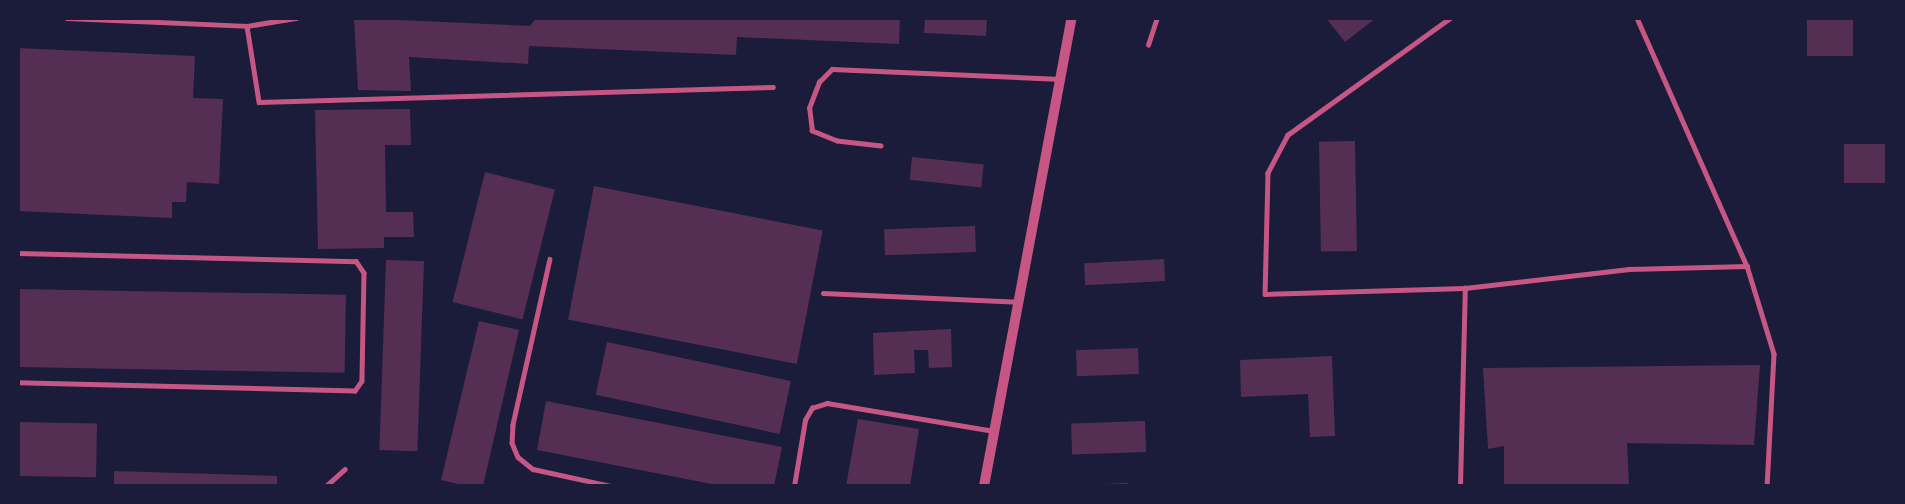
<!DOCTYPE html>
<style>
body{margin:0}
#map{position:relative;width:1905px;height:504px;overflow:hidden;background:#1b1b3a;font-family:"Titillium Web",sans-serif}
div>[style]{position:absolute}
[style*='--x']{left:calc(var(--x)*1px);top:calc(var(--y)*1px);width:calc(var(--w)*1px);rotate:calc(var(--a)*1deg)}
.building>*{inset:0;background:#542f53;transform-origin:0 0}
.service>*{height:4.5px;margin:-2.25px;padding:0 2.25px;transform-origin:2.25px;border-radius:2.25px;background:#c65784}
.tertiary>*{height:10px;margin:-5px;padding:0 5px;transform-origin:5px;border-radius:5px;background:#c65784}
span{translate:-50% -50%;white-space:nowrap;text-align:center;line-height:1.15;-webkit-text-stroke:4.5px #1b1b3a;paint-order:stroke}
.frame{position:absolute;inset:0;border:20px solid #1b1b3a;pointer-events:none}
</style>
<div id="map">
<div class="building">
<i style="clip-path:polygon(354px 18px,530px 26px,536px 18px,900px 18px,899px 44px,737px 37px,736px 55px,529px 46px,528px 64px,409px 57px,411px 91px,358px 90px)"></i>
<i style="clip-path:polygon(925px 18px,987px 18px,986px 36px,924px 33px)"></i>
<i style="clip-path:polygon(1326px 18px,1376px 18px,1345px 42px)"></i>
<i style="left:1807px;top:18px;width:46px;height:38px"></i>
<i style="clip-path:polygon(18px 48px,195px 56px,193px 98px,223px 99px,219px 184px,187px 182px,186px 202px,172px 202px,172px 218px,18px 211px)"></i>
<i style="clip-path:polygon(410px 109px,411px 145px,385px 145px,386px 212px,413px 212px,414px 237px,384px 237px,384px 248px,318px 249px,315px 110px)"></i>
<i style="left:1355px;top:141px;width:110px;height:36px;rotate:89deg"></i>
<i style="left:1887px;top:144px;width:39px;height:43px;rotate:90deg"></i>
<i style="left:912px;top:157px;width:72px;height:23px;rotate:6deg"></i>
<i style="left:485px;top:172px;width:72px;height:134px;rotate:14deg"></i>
<i style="left:594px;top:186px;width:233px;height:136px;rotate:11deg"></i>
<i style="left:975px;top:226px;width:26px;height:91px;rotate:88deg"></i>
<i style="left:1164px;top:259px;width:22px;height:80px;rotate:87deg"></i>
<i style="left:386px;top:260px;width:38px;height:190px;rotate:2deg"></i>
<i style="left:18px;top:289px;width:328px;height:78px;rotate:1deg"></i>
<i style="clip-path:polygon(479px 321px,519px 330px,483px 486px,467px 486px,441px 480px)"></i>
<i style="clip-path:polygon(951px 329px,952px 367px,929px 368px,928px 350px,914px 350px,915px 373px,874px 375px,873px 333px)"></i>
<i style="left:607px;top:342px;width:188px;height:54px;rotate:12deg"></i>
<i style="left:1138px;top:348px;width:26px;height:62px;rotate:88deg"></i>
<i style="clip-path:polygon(1332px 356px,1335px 436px,1310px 437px,1308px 394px,1241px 397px,1240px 360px)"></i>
<i style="clip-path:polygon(1760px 365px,1754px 445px,1627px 443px,1629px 486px,1504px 486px,1504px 446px,1488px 449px,1483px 368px)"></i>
<i style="clip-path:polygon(546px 401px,782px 447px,774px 486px,722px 486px,537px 450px)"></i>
<i style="clip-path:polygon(858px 419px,919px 429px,910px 486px,846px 486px)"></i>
<i style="left:1145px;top:421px;width:31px;height:74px;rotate:88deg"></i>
<i style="left:18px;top:422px;width:79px;height:54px;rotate:1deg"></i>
<i style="clip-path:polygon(114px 471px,277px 476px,277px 486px,114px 486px)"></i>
<i style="clip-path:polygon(1128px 483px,1128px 486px,1101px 486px,1101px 484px)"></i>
</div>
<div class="service">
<i style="--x:67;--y:18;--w:180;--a:2.5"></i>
<i style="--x:247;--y:26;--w:50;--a:-9.3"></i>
<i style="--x:1451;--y:18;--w:201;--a:144.3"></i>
<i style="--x:1288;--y:135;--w:43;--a:117.8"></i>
<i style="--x:1268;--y:173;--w:121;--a:91.4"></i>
<i style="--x:1265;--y:294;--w:200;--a:-1.7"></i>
<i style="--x:1465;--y:288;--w:165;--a:-6.6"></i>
<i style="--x:1629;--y:269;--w:118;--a:-1.5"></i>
<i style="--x:1637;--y:18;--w:271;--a:66.1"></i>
<i style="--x:1747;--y:266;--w:92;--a:72.9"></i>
<i style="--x:1774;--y:354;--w:132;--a:93"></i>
<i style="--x:247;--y:26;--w:77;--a:81"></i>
<i style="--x:259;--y:102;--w:514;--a:-1.67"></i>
<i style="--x:1148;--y:45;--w:28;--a:-72"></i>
<i style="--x:881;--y:146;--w:44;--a:-173.5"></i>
<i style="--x:837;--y:141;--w:27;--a:-158"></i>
<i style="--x:812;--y:131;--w:23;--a:-97"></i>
<i style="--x:809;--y:108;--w:28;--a:-69"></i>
<i style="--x:819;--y:82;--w:18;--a:-45"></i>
<i style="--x:832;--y:69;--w:229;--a:2.5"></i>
<i style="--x:18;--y:253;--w:338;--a:1.4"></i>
<i style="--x:356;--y:261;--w:14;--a:56"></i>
<i style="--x:364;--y:273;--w:108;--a:91.1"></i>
<i style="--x:362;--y:381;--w:12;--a:125"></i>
<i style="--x:355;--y:391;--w:337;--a:-178.6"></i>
<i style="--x:550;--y:259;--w:170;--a:102.6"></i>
<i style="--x:513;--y:425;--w:18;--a:93"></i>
<i style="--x:512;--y:443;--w:15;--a:67"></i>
<i style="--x:518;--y:457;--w:19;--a:39"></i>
<i style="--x:533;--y:469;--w:80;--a:12.3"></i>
<i style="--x:823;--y:293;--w:195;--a:2.6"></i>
<i style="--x:326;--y:486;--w:25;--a:-42"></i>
<i style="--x:794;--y:486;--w:67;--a:-80.5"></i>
<i style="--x:805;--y:420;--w:14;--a:-60"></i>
<i style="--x:812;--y:408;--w:16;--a:-18"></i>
<i style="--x:827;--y:403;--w:169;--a:9.5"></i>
<i style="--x:1460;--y:486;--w:198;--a:-88.6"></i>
</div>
<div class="tertiary">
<i style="--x:984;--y:486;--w:476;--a:-79.4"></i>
</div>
<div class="frame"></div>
</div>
